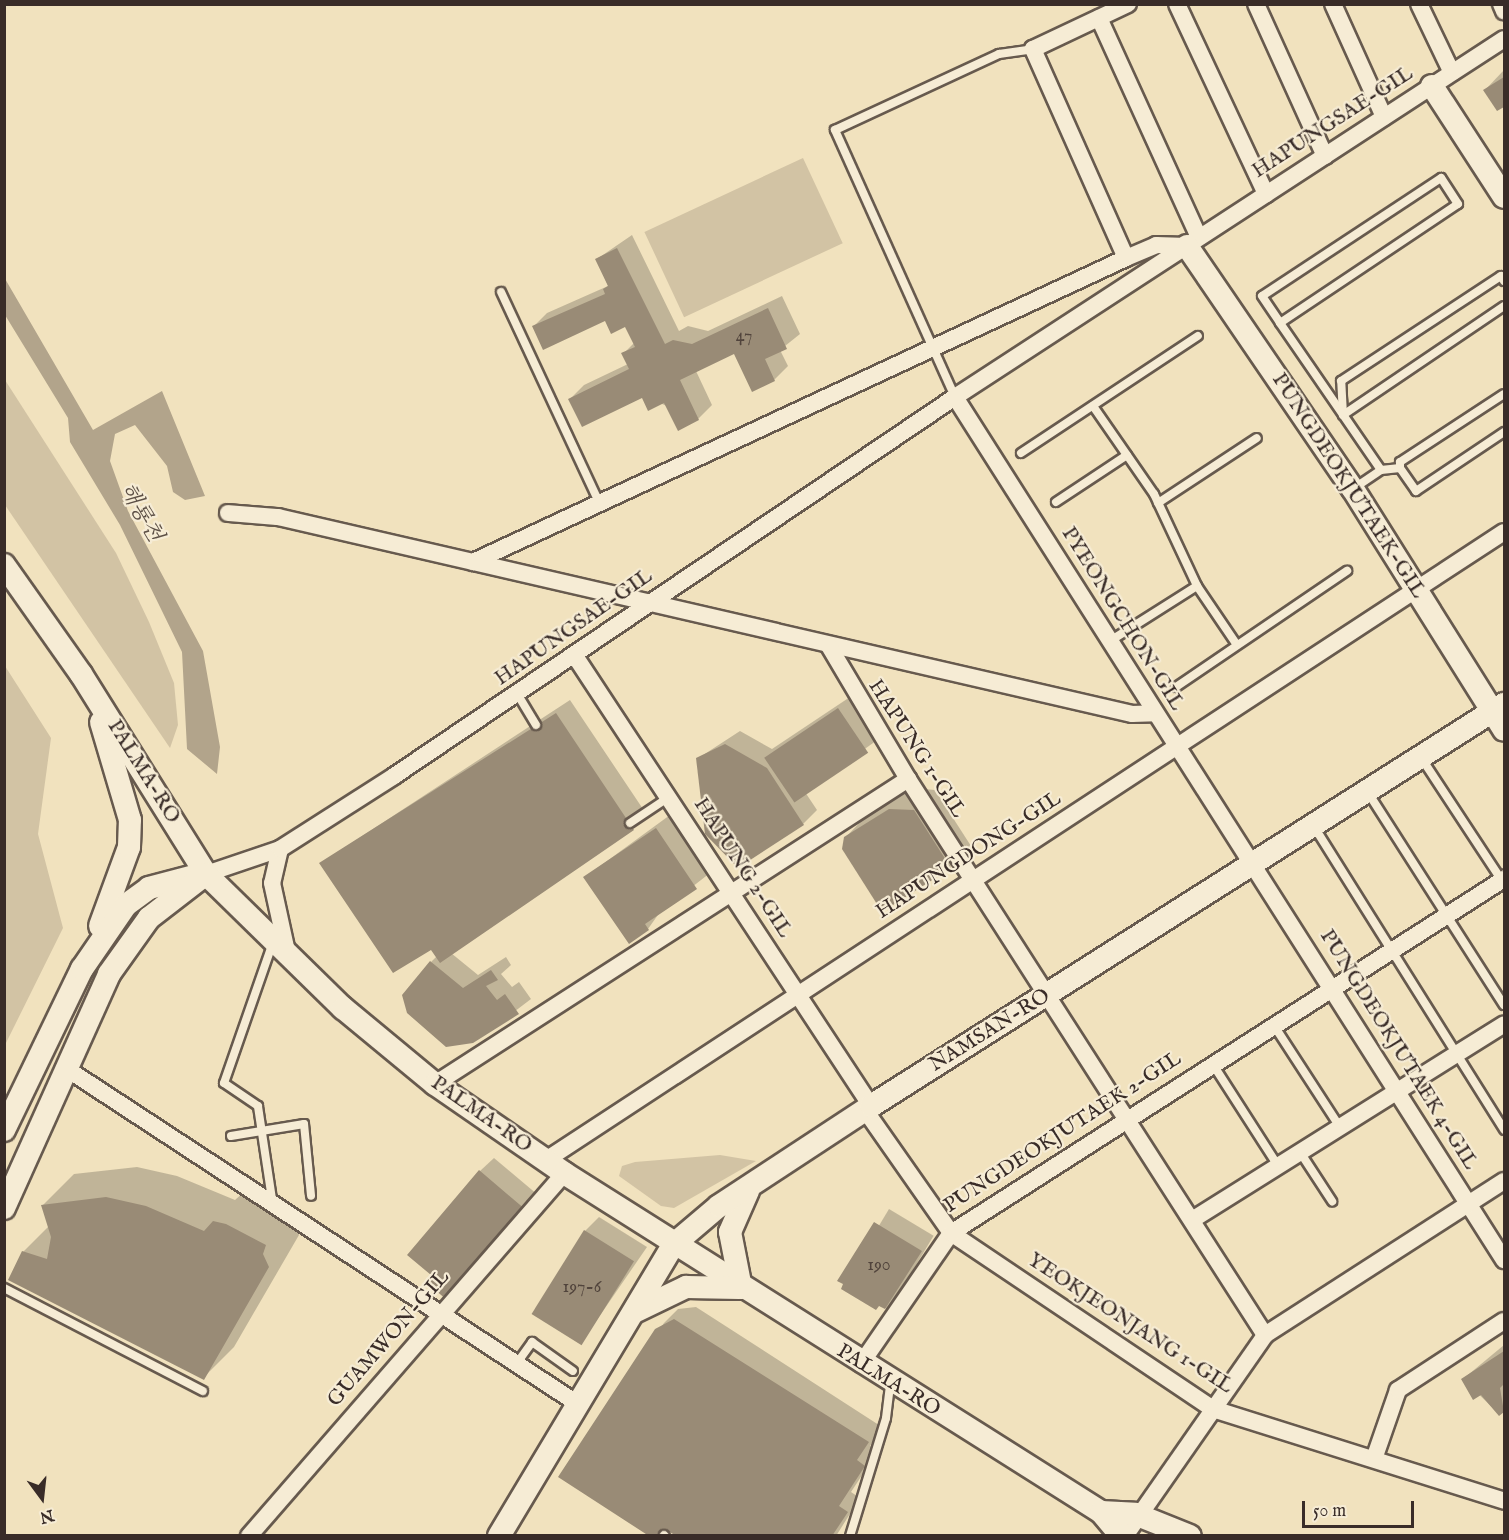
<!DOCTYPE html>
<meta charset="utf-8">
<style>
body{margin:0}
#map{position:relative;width:1509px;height:1540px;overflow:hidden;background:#f1e2be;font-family:"IM FELL English","Noto Serif KR",serif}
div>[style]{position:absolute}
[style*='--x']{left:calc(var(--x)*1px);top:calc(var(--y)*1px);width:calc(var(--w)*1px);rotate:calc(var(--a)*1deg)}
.green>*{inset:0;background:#d2c3a4;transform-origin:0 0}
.water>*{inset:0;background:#b2a48b}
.shadow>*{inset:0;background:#0003;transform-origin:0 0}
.building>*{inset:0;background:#998b76;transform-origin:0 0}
.roads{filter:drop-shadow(2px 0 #675a4e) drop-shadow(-2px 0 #675a4e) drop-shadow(0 2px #675a4e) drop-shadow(0 -2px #675a4e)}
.lane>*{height:8px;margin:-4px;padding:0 4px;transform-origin:4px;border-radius:4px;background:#f6ecd5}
.street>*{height:16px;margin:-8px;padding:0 8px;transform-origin:8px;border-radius:8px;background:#f6ecd5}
.secondary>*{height:22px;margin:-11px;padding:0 11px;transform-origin:11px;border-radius:11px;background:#f6ecd5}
span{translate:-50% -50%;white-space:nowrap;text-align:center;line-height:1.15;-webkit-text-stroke:4.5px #f6ecd5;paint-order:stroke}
.number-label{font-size:18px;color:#51443c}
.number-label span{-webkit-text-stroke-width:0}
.street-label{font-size:21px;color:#392c28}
.water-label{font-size:22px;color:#5d5046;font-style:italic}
.frame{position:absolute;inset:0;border:6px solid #392c28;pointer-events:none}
.north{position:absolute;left:12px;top:1468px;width:60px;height:60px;-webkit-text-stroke:4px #f6ecd5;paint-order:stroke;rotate:165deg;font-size:16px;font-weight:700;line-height:24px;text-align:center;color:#392c28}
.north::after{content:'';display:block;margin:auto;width:21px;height:27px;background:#392c28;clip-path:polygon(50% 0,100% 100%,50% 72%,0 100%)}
.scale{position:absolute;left:1302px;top:1501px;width:112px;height:27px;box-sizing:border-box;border:3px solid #392c28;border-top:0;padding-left:8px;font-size:18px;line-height:21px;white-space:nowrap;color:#392c28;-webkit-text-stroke:4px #f6ecd5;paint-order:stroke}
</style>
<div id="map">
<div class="green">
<i style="left:803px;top:158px;width:94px;height:175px;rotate:65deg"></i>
<i style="clip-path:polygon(5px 380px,116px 553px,149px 622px,174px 683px,178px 725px,170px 748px,5px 505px)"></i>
<i style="clip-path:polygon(5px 666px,51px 738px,38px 834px,63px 928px,5px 1045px)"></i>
<i style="clip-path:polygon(720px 1155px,756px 1161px,674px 1208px,661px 1206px,619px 1176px,622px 1166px,635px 1162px)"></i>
</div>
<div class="water">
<i style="clip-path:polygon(4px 277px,93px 430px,162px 391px,205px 496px,185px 500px,173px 492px,167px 466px,135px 425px,115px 434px,110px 461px,128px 511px,203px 651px,220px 747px,217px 774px,187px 749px,182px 652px,120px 525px,70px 442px,68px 418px,5px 315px)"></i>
</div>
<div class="shadow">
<i style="clip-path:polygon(1504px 70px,1504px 105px,1498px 109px,1485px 90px)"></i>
<i style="clip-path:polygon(632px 235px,679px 331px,688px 326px,708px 331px,782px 296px,800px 334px,780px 350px,788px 366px,774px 380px,735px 352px,696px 371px,712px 405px,698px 419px,643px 396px,570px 399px,584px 385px,628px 364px,623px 354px,634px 343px,625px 325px,606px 319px,533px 327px,547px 313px,608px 286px,597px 259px)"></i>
<i style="clip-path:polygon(853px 695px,880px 738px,805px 792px,817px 810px,803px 824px,697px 759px,740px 731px,772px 749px)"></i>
<i style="clip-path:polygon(570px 700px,647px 815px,451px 953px,478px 975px,506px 957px,511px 965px,501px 974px,512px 987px,519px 982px,531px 999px,477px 1040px,431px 962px,437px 956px,431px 948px,321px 863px)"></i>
<i style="clip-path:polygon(912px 788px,935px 790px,971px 846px,950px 867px,845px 838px,866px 816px)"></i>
<i style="clip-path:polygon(670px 815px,710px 873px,660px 912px,648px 929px,585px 877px)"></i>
<i style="clip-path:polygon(494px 1158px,538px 1195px,462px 1285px,433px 1275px,480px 1171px)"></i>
<i style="clip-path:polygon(137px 1167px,177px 1176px,235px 1200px,245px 1191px,293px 1222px,299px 1235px,234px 1347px,203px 1378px,23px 1252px,49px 1226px,43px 1205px,74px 1174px)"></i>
<i style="left:889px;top:1209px;width:52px;height:87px;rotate:31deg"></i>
<i style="clip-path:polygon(599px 1217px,647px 1247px,581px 1343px,585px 1231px)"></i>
<i style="clip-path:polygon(696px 1307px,882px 1427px,870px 1446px,878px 1451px,851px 1492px,860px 1498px,836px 1536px,678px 1536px,669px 1529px,663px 1536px,560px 1476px,664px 1323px,678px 1309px)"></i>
<i style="clip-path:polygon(1504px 1345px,1504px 1410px,1499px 1414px,1463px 1379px)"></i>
</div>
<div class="building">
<i style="clip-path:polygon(1504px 77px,1504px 107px,1497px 111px,1483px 90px)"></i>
<i style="clip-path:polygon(617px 248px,665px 344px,673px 340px,692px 344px,768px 308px,787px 349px,765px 359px,775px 381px,752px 392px,734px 354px,680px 380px,699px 420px,678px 431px,664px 403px,648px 411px,642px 398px,582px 427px,568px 399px,629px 369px,621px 353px,635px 347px,625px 327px,611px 334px,605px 321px,543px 350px,532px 326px,605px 294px,603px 289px,608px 286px,595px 259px)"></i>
<i style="left:838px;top:708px;width:54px;height:89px;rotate:56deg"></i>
<i style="clip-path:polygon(556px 713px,634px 830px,440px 963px,431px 950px,393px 973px,319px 863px)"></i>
<i style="clip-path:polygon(725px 744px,767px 768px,804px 825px,738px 868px,705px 834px,696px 758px)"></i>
<i style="clip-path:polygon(889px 809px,914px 810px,951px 868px,882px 912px,842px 849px,844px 837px)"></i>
<i style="clip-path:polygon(656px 828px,697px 889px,645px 924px,649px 930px,629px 944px,583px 877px)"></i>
<i style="clip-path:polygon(430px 961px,463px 988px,491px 970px,498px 980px,486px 986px,497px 1000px,505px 994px,519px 1014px,473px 1043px,446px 1047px,407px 1013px,402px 995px)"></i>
<i style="clip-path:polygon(479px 1170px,526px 1210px,448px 1301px,426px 1282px,431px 1275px,407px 1255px)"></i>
<i style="clip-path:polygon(106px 1197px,146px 1206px,204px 1231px,213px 1221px,226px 1224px,266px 1245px,263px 1254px,269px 1267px,204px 1380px,8px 1280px,22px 1251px,47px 1259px,51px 1237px,41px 1205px)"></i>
<i style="clip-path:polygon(874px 1222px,922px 1251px,885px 1309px,879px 1306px,876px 1310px,841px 1289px,843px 1284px,837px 1281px)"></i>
<i style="left:584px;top:1230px;width:59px;height:99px;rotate:32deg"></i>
<i style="clip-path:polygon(674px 1319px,869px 1442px,857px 1460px,865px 1466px,839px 1506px,848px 1512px,832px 1536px,676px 1536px,667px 1530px,663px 1536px,649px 1536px,558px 1477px,655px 1329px)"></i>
<i style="clip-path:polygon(1504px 1351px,1504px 1384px,1500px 1388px,1504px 1412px,1499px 1416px,1481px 1395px,1473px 1400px,1461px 1379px)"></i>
</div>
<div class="roads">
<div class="lane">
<i style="--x:501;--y:292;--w:232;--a:65"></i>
<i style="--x:1280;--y:323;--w:214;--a:-33.8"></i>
<i style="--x:1458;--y:204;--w:31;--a:-123"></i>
<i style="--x:1441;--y:178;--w:214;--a:146.6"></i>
<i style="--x:1262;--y:296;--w:32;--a:56"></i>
<i style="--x:1280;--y:323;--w:178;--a:55.5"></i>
<i style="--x:1381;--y:470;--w:34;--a:146"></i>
<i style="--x:955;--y:397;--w:293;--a:-114.2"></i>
<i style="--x:835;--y:130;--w:181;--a:-24.9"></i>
<i style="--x:999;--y:54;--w:34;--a:-8"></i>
<i style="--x:1093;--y:406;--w:107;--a:55.3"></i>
<i style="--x:1154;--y:494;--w:102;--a:64.9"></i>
<i style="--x:1197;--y:586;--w:71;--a:55.9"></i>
<i style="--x:1343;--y:415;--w:34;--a:-93"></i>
<i style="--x:1341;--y:381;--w:191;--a:-33.3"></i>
<i style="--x:1501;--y:276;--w:6;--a:59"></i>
<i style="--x:1343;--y:415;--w:194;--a:-34.1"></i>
<i style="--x:1021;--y:453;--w:212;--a:-33.5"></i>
<i style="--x:1400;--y:468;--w:28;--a:55"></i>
<i style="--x:1416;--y:491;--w:106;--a:-33.8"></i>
<i style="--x:1400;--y:468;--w:6;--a:-90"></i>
<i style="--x:1400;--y:462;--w:124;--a:-33.2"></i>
<i style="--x:1381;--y:470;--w:19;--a:-6"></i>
<i style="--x:1056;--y:502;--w:85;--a:-33.5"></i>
<i style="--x:1158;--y:503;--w:118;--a:-33.3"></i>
<i style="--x:1110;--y:641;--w:103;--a:-32.3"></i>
<i style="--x:1176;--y:687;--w:207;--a:-34.2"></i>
<i style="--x:518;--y:695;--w:35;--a:59"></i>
<i style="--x:1422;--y:759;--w:146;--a:56.7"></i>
<i style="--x:1367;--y:791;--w:254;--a:57.4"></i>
<i style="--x:630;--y:823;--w:47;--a:-33.7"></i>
<i style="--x:1313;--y:825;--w:360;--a:57.9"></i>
<i style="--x:1273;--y:1024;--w:123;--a:57"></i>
<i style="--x:1212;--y:1063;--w:122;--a:57.3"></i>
<i style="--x:231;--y:1136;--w:74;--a:-9.3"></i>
<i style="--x:304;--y:1124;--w:72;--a:84.4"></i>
<i style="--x:1300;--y:1152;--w:59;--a:56.9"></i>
<i style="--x:272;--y:1199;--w:94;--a:-98.6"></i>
<i style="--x:258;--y:1106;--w:41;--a:-145.9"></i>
<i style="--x:224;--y:1083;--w:149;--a:-70.8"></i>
<i style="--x:4;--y:1288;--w:224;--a:27.4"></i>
<i style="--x:517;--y:1363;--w:26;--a:-54"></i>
<i style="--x:532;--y:1342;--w:50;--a:35.3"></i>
<i style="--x:664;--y:1535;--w:1;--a:45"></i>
<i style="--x:850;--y:1536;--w:123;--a:-73"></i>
<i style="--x:886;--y:1418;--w:35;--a:-83"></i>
</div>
<div class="street">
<i style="--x:1177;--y:4;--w:210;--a:64.9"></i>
<i style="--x:1256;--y:4;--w:167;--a:65.6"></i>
<i style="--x:1333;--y:4;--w:124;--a:65.7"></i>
<i style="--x:1419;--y:4;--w:76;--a:64.4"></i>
<i style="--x:1501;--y:4;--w:8;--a:67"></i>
<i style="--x:1099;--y:18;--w:241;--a:65.5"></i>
<i style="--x:1126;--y:258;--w:229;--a:-114"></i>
<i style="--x:1033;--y:49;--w:105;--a:-25.3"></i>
<i style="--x:955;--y:397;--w:1023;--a:57.54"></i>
<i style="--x:228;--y:513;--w:50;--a:4.6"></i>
<i style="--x:278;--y:517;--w:876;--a:12.99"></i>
<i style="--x:1132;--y:714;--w:23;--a:-2"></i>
<i style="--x:473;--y:562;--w:720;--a:-24.96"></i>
<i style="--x:1126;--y:258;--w:33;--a:-23"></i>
<i style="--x:1156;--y:245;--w:31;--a:2"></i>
<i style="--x:829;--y:646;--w:155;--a:59.3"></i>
<i style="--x:908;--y:779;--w:661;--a:57.3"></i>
<i style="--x:575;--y:656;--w:539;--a:56.66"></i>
<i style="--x:280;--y:849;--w:35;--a:103"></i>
<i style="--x:272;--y:883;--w:71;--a:77.7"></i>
<i style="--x:206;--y:874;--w:78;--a:-18.7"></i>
<i style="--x:280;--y:849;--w:135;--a:-32.6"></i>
<i style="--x:394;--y:776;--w:677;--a:-34.04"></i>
<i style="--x:955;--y:397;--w:655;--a:-33.11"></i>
<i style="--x:67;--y:1069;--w:611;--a:33.25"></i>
<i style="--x:435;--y:1084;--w:563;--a:-32.81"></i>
<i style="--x:865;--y:1110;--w:150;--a:55"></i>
<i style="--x:951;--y:1233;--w:316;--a:33.9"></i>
<i style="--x:1213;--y:1409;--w:305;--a:17.5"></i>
<i style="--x:546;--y:1160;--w:1145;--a:-33.25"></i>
<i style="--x:1192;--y:1220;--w:368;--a:-32.1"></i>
<i style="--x:861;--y:1364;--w:159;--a:-55.5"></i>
<i style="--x:951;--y:1233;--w:657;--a:-32.63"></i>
<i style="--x:1374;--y:1459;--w:73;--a:-70.8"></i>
<i style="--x:1398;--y:1390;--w:126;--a:-33.1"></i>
<i style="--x:249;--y:1536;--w:481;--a:-49"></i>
<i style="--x:1125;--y:1536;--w:245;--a:-55.1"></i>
<i style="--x:1265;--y:1335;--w:284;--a:-32.8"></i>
</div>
<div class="secondary">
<i style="--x:1432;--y:86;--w:132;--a:57"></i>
<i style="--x:1187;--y:246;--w:294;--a:55.7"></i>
<i style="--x:1353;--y:489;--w:284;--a:57.9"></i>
<i style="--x:4;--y:565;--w:133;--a:54.8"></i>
<i style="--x:81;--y:674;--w:236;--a:58"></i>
<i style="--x:206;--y:874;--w:192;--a:44.4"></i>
<i style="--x:343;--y:1008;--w:119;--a:39.6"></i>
<i style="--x:435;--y:1084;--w:157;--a:34.6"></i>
<i style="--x:564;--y:1173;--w:635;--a:32.26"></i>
<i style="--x:1101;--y:1512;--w:31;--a:50"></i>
<i style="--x:100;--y:926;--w:84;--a:-69.8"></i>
<i style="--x:129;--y:847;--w:27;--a:-88"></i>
<i style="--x:130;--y:820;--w:102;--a:-106.5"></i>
<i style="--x:4;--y:1130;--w:179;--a:-64.2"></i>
<i style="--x:82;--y:969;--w:78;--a:-55.5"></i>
<i style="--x:126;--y:905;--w:29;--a:-36"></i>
<i style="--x:149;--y:888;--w:55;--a:-14.8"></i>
<i style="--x:4;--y:1208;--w:256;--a:-65.8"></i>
<i style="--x:109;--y:974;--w:69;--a:-54.5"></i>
<i style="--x:149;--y:918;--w:72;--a:-37.7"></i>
<i style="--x:741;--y:1288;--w:57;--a:-101.1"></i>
<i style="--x:730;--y:1232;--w:45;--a:-66.3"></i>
<i style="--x:634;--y:1312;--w:58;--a:-25.7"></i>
<i style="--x:686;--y:1287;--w:53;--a:1.1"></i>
<i style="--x:1101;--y:1512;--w:34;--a:3"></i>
<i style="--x:1135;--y:1514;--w:59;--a:21.8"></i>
<i style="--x:499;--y:1536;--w:339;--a:-59.1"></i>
<i style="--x:673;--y:1245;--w:60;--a:-40.3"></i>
<i style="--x:719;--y:1206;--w:182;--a:-33.3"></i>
<i style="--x:871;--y:1106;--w:750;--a:-32.42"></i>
</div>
</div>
<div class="number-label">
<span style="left:744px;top:337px">47</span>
<span style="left:879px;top:1266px">190</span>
<span style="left:582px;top:1288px">197-6</span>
</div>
<div class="street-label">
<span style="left:1333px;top:123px;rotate:-33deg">HAPUNGSAE-GIL</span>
<span style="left:1348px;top:486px;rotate:57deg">PUNGDEOKJUTAEK-GIL</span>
<span style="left:1122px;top:619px;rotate:58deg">PYEONGCHON-GIL</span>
<span style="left:574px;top:628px;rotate:-35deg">HAPUNGSAE-GIL</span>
<span style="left:916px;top:749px;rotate:57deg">HAPUNG 1-GIL</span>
<span style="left:143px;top:772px;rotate:58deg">PALMA-RO</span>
<span style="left:969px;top:856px;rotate:-33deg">HAPUNGDONG-GIL</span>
<span style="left:742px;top:868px;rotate:57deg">HAPUNG 2-GIL</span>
<span style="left:990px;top:1031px;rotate:-32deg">NAMSAN-RO</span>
<span style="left:1398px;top:1050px;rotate:58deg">PUNGDEOKJUTAEK 4-GIL</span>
<span style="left:481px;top:1115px;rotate:35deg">PALMA-RO</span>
<span style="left:1063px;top:1133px;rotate:-33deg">PUNGDEOKJUTAEK 2-GIL</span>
<span style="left:1130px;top:1324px;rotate:33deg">YEOKJEONJANG 1-GIL</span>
<span style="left:389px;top:1339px;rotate:-49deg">GUAMWON-GIL</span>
<span style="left:888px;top:1381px;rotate:32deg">PALMA-RO</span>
</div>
<div class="water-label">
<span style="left:140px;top:513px;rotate:60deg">해룡천</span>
</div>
<div class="frame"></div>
<div class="north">N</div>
<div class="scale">50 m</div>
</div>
